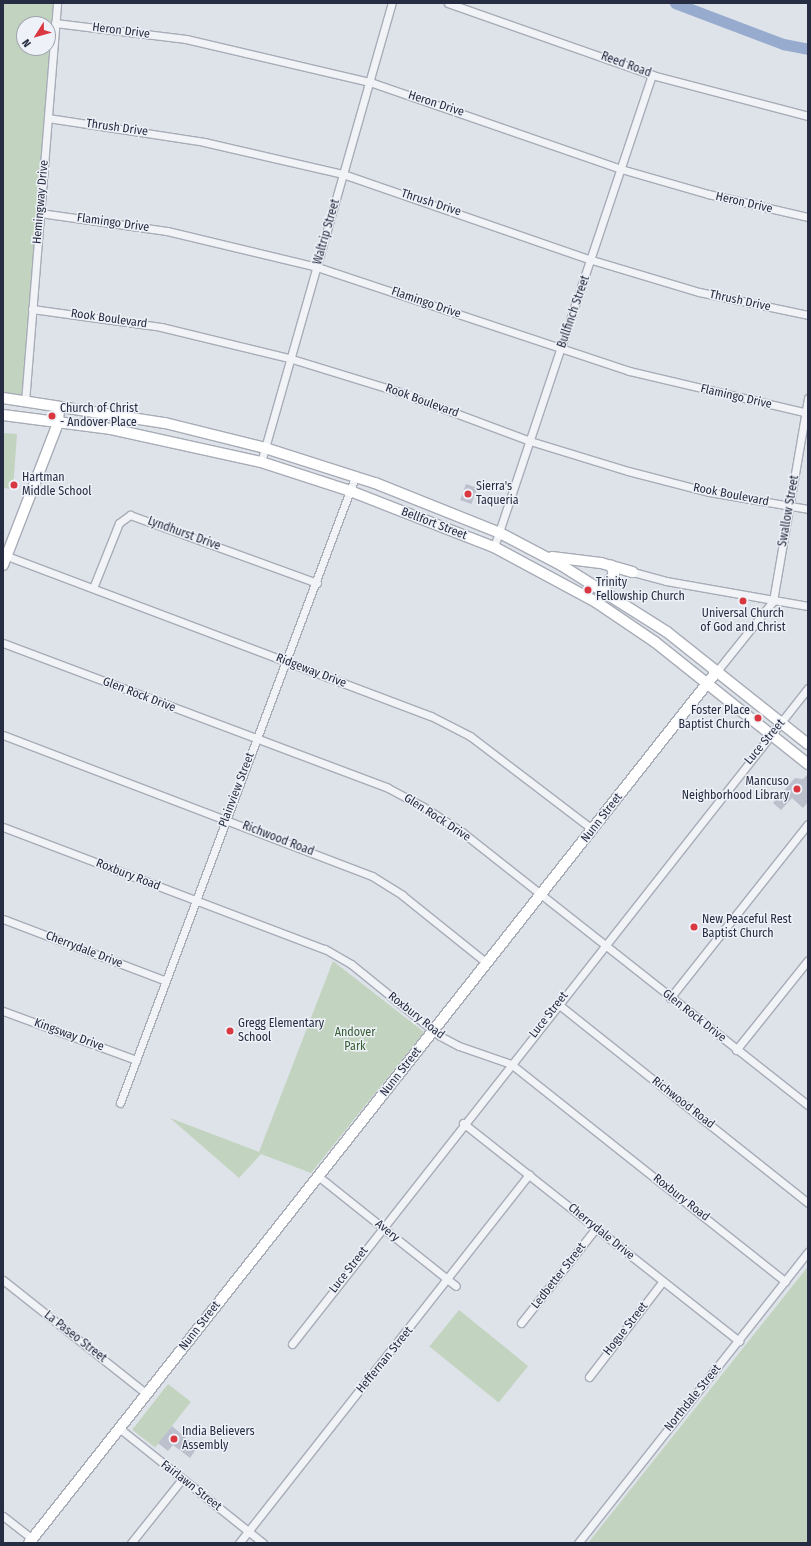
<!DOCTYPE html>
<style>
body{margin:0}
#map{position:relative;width:811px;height:1546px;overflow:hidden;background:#dee2e9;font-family:"Fira Sans Condensed",sans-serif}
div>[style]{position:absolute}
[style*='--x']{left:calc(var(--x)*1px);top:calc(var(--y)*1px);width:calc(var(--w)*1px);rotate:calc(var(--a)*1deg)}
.green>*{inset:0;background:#c2d4bf;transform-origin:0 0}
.river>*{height:11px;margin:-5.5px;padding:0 5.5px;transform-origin:5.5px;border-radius:5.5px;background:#96abcd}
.building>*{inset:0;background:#bbc0cc;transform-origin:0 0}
.roads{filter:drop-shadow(1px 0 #a7acb7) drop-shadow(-1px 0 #a7acb7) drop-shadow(0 1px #a7acb7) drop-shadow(0 -1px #a7acb7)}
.street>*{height:7px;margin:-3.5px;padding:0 3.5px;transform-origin:3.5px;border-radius:3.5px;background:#f1f3f7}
.secondary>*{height:10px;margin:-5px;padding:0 5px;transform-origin:5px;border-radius:5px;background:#fff}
.dots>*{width:11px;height:11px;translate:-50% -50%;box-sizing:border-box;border:2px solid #eef1f7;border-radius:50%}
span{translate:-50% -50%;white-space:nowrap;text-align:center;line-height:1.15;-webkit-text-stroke:3px #eef1f7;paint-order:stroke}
.street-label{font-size:12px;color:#262d42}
.poi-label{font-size:12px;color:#262d42}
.left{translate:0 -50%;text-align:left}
.right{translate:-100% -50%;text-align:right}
.park-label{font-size:12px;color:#365f32}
.frame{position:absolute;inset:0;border:4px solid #262d42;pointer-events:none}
.north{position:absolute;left:16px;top:16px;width:40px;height:40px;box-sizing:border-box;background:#eef1f7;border:1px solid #9ea3af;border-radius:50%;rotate:233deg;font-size:11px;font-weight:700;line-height:16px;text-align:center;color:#262d42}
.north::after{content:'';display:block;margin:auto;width:14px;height:18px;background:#da3840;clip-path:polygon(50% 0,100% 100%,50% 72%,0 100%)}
</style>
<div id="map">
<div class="green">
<i style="clip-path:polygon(evenodd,3px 3px,56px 3px,22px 396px,3px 394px,3px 3px,24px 24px,48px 24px,48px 48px,24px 48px,24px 24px)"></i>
<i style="clip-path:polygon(3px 433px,17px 434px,13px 489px,3px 488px)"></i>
<i style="clip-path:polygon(333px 961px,424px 1032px,311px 1173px,261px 1154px,239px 1178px,170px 1118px,259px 1152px)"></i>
<i style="clip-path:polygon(808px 1267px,808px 1543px,588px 1543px,806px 1269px)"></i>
<i style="left:459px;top:1310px;width:89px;height:47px;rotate:39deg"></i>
<i style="left:168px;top:1384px;width:29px;height:58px;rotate:38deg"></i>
</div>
<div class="river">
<i style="--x:675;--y:3;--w:116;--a:20.8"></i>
<i style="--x:783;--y:44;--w:25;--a:11"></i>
</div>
<div class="building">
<i style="left:466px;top:484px;width:12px;height:17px;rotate:20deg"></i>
<i style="clip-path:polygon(808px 774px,808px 802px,803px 808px,792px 798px,781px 810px,773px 803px,795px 778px,803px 779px)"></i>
<i style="clip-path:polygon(172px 1426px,197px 1448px,190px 1458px,173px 1445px,168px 1451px,158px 1443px)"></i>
</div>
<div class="roads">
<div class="street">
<i style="--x:448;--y:3;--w:216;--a:19.4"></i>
<i style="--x:652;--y:75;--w:161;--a:14.7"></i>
<i style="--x:55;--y:23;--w:132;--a:7"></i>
<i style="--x:186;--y:39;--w:189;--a:13.2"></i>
<i style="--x:370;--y:82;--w:266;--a:19.1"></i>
<i style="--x:621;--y:169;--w:91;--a:16"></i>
<i style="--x:708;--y:194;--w:103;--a:13"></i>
<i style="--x:48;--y:118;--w:158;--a:8.7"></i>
<i style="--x:204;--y:142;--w:143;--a:13"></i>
<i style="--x:343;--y:174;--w:263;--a:19.1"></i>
<i style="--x:592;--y:260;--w:112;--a:16.7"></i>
<i style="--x:699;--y:292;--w:111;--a:11.9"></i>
<i style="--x:40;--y:213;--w:128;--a:8.1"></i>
<i style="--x:167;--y:231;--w:154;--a:13.5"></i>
<i style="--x:317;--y:267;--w:329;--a:18.4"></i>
<i style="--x:629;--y:371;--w:184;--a:13.2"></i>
<i style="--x:32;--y:309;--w:130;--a:7.9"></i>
<i style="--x:161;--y:327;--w:135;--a:13.7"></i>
<i style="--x:292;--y:359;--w:112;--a:17.1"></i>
<i style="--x:399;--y:392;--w:140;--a:20.5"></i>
<i style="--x:530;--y:441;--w:102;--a:17"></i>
<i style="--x:628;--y:471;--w:84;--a:14.5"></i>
<i style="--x:709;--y:492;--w:100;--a:9.7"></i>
<i style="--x:25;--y:402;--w:400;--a:-85.4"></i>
<i style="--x:261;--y:462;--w:477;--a:-74.1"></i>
<i style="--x:494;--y:547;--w:498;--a:-71.5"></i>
<i style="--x:7;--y:556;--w:453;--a:20.7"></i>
<i style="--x:431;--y:716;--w:44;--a:27.1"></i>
<i style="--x:470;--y:736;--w:153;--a:37.3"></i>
<i style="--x:633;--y:572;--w:34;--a:15"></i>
<i style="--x:666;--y:581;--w:144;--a:10"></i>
<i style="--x:93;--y:588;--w:70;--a:-68.2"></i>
<i style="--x:119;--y:523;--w:14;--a:-36"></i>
<i style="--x:130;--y:515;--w:199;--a:20"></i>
<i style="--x:3;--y:643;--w:411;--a:20.6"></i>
<i style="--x:388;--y:788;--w:38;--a:28"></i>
<i style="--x:422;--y:806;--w:48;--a:33"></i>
<i style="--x:462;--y:832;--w:441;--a:38.3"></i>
<i style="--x:717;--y:671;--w:90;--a:-51.3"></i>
<i style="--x:773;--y:601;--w:206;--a:-80.2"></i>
<i style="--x:3;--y:735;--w:395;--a:20.9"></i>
<i style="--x:372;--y:876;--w:36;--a:32"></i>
<i style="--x:402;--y:895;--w:109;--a:38.7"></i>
<i style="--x:3;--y:827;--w:344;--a:20.8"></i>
<i style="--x:325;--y:949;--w:30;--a:30"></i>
<i style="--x:351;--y:964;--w:114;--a:39"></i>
<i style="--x:440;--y:1036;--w:21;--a:28"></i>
<i style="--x:459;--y:1046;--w:55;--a:19.1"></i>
<i style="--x:511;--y:1064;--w:350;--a:38.4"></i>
<i style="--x:3;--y:919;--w:174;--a:20.8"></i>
<i style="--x:670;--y:998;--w:222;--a:-51.6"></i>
<i style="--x:558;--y:1004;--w:320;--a:38.5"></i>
<i style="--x:3;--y:1011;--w:142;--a:20.2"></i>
<i style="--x:736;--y:1050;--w:115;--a:-51.3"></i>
<i style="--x:120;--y:1103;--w:669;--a:-69.42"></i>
<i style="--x:463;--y:1123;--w:352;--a:38.3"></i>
<i style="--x:318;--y:1176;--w:176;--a:38.6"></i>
<i style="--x:3;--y:1280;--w:184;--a:38.4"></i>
<i style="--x:521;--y:1323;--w:121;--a:-51.7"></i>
<i style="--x:292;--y:1344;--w:835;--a:-51.81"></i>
<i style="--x:589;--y:1377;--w:121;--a:-52.4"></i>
<i style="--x:119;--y:1428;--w:184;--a:38.6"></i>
<i style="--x:3;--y:1516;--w:37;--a:38"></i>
<i style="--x:131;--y:1543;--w:82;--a:-51.4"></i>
<i style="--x:239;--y:1543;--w:469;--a:-51.8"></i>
<i style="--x:578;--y:1543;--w:371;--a:-51.7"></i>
</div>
<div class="secondary">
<i style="--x:3;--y:398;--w:164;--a:8.8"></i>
<i style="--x:165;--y:423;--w:103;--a:14"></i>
<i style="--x:265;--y:448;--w:115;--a:17.7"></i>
<i style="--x:375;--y:483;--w:135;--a:21.8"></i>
<i style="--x:500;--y:533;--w:69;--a:27.7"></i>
<i style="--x:561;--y:565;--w:125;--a:32.3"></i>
<i style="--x:667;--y:632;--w:180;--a:38.5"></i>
<i style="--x:3;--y:415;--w:109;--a:7.4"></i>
<i style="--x:111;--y:429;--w:154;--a:12.4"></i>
<i style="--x:261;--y:462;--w:94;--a:18"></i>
<i style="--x:350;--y:491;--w:155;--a:21.3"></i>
<i style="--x:494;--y:547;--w:116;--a:28.3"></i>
<i style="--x:596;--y:602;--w:71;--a:34.1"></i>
<i style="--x:655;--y:642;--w:196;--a:38.6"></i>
<i style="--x:552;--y:557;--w:49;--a:7"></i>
<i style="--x:601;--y:563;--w:33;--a:16"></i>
<i style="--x:3;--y:565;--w:152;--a:-68.8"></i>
<i style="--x:58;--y:423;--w:16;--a:-86"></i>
<i style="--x:600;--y:596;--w:26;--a:-58"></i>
<i style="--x:614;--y:574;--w:9;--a:-108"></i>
<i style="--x:29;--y:1543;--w:1111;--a:-51.73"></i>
</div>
</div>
<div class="dots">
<i style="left:52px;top:416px;background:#da3840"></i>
<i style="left:14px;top:485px;background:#da3840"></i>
<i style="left:468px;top:494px;background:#da3840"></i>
<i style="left:588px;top:590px;background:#da3840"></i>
<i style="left:743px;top:601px;background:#da3840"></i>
<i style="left:758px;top:718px;background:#da3840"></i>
<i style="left:797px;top:789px;background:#da3840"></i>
<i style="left:694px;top:927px;background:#da3840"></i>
<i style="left:230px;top:1031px;background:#da3840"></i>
<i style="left:174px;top:1439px;background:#da3840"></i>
</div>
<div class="street-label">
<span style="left:121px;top:31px;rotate:7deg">Heron Drive</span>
<span style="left:626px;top:65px;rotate:20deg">Reed Road</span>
<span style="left:436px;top:104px;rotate:18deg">Heron Drive</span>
<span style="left:117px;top:128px;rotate:8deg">Thrush Drive</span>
<span style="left:41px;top:202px;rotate:-85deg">Hemingway Drive</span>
<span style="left:431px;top:203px;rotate:18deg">Thrush Drive</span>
<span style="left:744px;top:203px;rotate:13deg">Heron Drive</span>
<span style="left:113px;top:223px;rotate:8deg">Flamingo Drive</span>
<span style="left:327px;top:232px;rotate:-74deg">Waltrip Street</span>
<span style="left:740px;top:301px;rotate:12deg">Thrush Drive</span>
<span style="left:426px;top:303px;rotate:19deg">Flamingo Drive</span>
<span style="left:574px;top:312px;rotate:-71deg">Bullfinch Street</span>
<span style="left:109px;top:319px;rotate:8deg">Rook Boulevard</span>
<span style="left:736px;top:397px;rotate:13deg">Flamingo Drive</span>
<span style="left:422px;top:401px;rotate:20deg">Rook Boulevard</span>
<span style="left:731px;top:495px;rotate:11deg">Rook Boulevard</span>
<span style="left:789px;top:511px;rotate:-80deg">Swallow Street</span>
<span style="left:434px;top:524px;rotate:21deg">Bellfort Street</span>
<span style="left:184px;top:534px;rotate:20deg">Lyndhurst Drive</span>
<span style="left:311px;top:671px;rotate:21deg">Ridgeway Drive</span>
<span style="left:139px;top:695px;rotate:21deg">Glen Rock Drive</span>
<span style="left:765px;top:742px;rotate:-50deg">Luce Street</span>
<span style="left:237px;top:790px;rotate:-69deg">Plainview Street</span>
<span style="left:437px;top:818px;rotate:33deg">Glen Rock Drive</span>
<span style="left:602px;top:818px;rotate:-52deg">Nunn Street</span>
<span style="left:278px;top:839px;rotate:21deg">Richwood Road</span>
<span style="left:128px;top:875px;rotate:21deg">Roxbury Road</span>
<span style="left:84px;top:950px;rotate:21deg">Cherrydale Drive</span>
<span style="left:549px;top:1015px;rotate:-52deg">Luce Street</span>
<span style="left:416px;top:1016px;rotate:38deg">Roxbury Road</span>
<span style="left:694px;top:1016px;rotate:38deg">Glen Rock Drive</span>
<span style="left:69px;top:1035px;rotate:20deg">Kingsway Drive</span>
<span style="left:401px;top:1072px;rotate:-52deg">Nunn Street</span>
<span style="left:683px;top:1103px;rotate:38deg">Richwood Road</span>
<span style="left:681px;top:1198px;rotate:38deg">Roxbury Road</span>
<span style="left:387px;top:1231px;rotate:39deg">Avery</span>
<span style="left:601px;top:1232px;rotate:39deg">Cherrydale Drive</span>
<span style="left:349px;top:1270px;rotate:-52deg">Luce Street</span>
<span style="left:559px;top:1276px;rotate:-52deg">Ledbetter Street</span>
<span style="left:200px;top:1326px;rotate:-52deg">Nunn Street</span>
<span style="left:626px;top:1329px;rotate:-52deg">Hogue Street</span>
<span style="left:75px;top:1337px;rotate:38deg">La Paseo Street</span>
<span style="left:385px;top:1360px;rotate:-51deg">Heffernan Street</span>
<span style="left:693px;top:1398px;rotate:-51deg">Northdale Street</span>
<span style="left:191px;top:1486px;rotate:38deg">Fairlawn Street</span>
</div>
<div class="poi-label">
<span class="left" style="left:60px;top:416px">Church of Christ<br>- Andover Place</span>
<span class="left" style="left:22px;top:485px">Hartman<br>Middle School</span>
<span class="left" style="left:476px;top:494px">Sierra's<br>Taqueria</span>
<span class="left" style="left:596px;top:590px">Trinity<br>Fellowship Church</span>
<span style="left:743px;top:621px">Universal Church<br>of God and Christ</span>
<span class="right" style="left:750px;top:718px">Foster Place<br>Baptist Church</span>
<span class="right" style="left:789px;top:789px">Mancuso<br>Neighborhood Library</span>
<span class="left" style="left:702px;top:927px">New Peaceful Rest<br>Baptist Church</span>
<span class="left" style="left:238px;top:1031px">Gregg Elementary<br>School</span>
<span class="left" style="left:182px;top:1439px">India Believers<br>Assembly</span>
</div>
<div class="park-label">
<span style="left:355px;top:1040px">Andover<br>Park</span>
</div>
<div class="frame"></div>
<div class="north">N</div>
</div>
